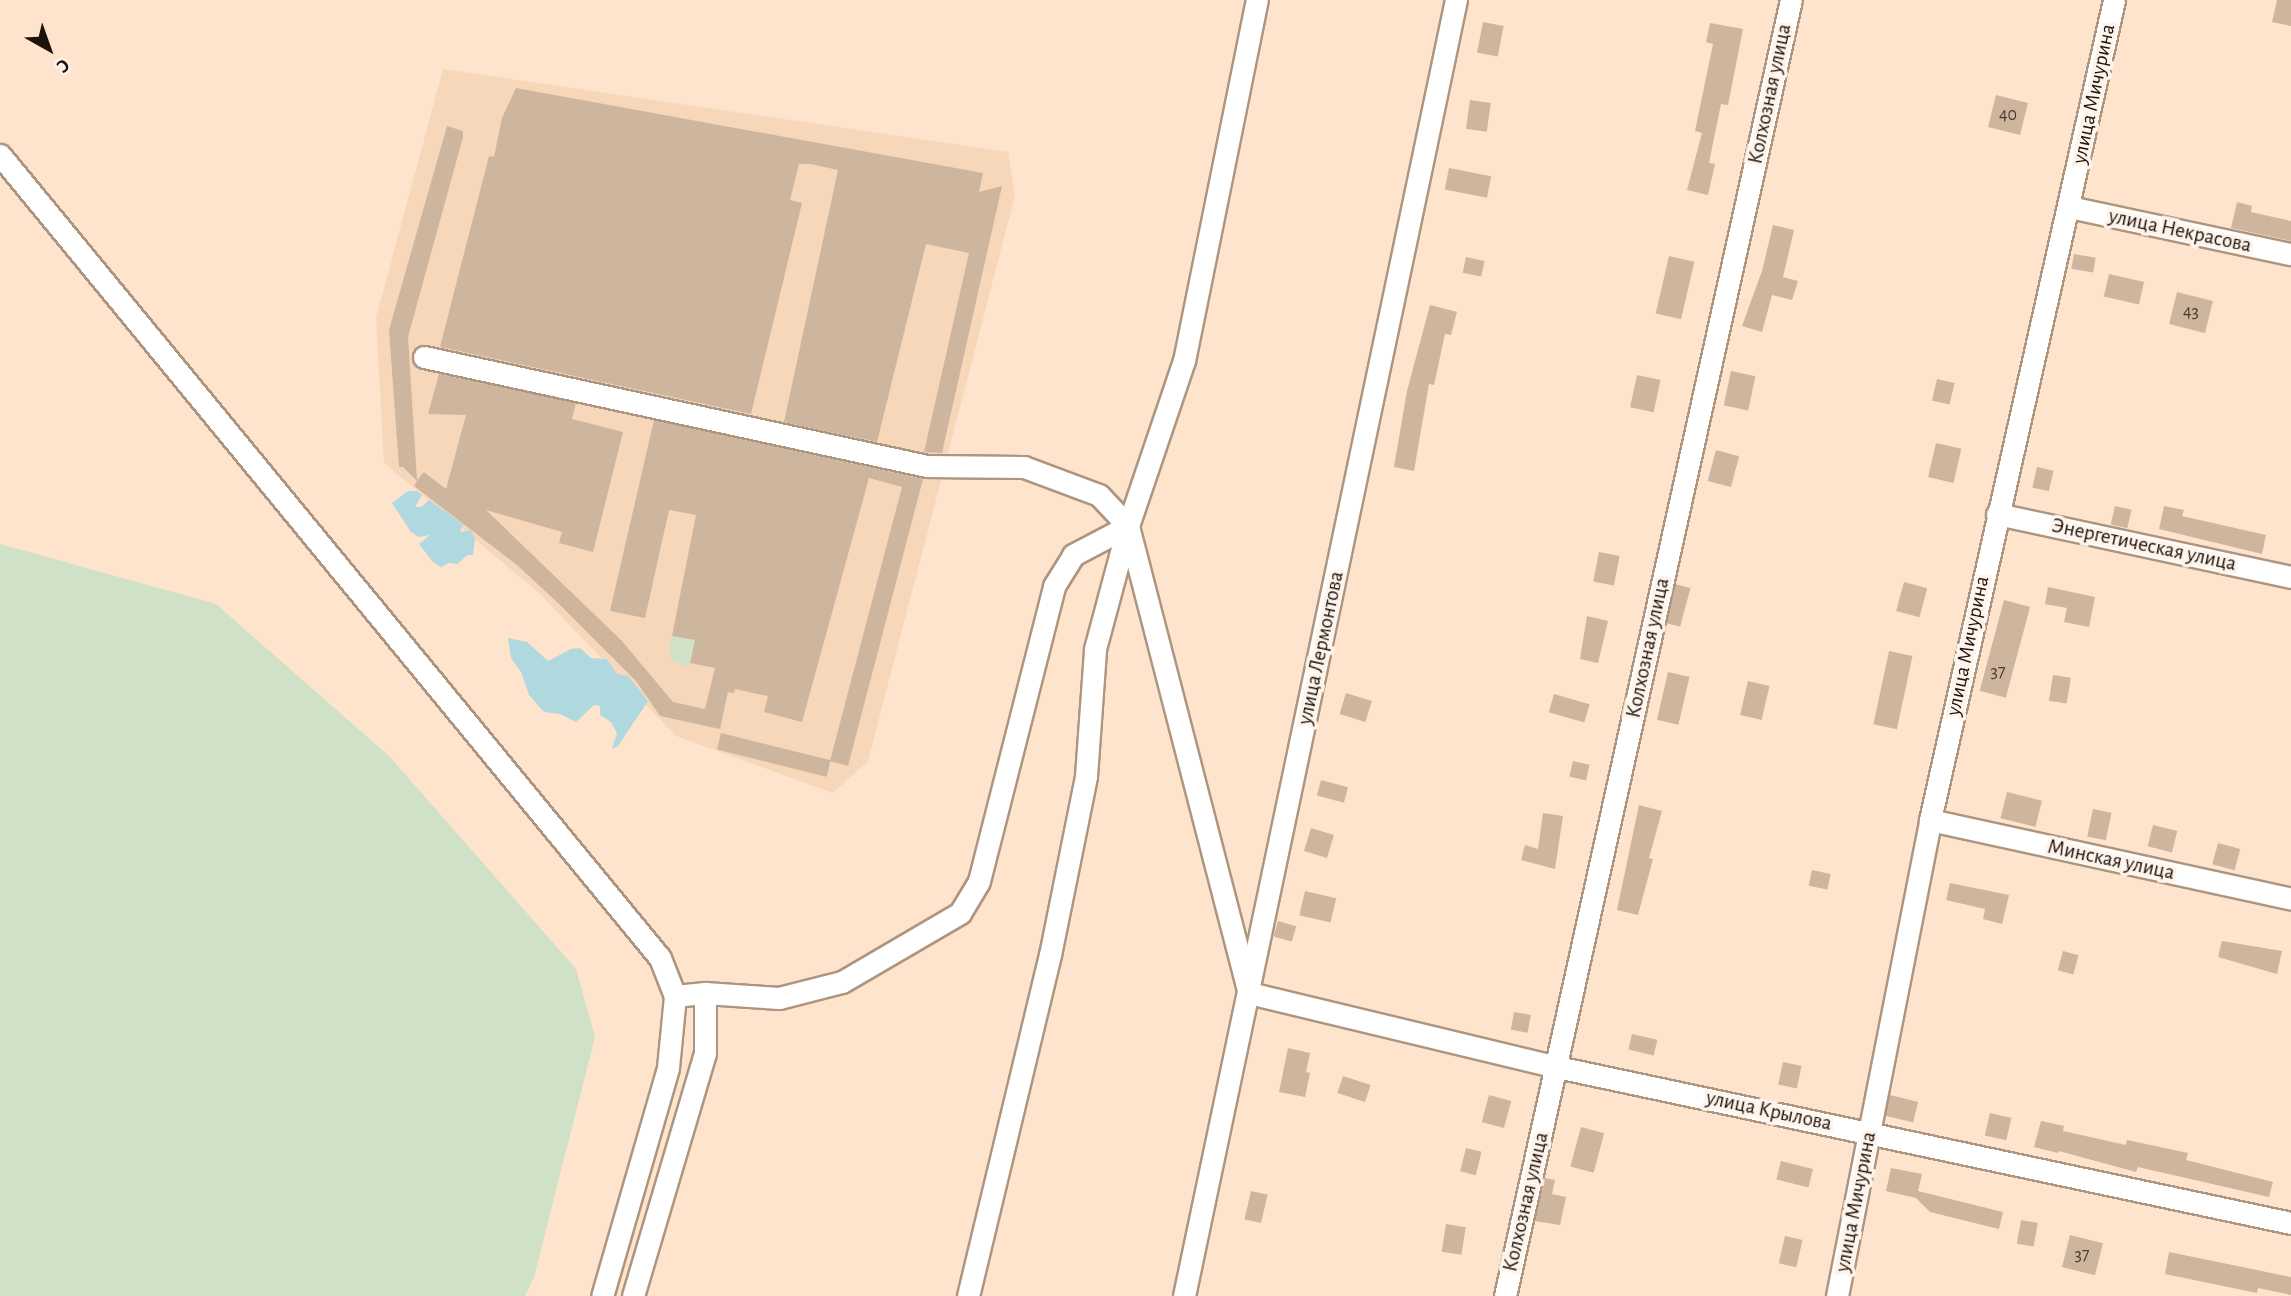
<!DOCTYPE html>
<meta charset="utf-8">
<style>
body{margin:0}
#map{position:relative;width:2291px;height:1296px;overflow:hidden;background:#fee4cc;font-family:"Alegreya Sans",sans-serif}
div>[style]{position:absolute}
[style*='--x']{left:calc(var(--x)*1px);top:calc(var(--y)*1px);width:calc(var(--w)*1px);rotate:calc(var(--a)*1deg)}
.built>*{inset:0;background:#f7d7ba}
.green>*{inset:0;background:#cfe1c6}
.water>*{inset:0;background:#afd9de}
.building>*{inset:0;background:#ceb59e;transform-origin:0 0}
.roads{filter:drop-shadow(2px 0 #ad957f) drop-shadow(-2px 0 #ad957f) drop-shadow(0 2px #ad957f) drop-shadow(0 -2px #ad957f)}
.minor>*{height:21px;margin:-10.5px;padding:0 10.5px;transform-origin:10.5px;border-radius:10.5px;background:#fff}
span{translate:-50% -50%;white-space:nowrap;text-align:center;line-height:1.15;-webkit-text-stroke:7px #fff4eb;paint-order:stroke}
.number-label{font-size:18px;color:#483c30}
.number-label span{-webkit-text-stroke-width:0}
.street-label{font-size:21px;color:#1c130b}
.north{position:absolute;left:14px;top:14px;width:70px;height:70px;-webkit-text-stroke:5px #fff4eb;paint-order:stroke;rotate:140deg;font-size:19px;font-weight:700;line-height:28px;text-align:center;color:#1c130b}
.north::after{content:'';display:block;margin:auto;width:24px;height:32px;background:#1c130b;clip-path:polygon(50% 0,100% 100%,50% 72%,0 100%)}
</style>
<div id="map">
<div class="built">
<i style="clip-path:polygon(443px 69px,1008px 152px,1015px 196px,868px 761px,833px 793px,676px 736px,539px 593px,384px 463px,376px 318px)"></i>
</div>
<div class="green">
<i style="clip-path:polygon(0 544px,216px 604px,389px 756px,576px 969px,595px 1037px,534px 1277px,525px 1296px,0 1296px)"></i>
<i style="clip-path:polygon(672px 636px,695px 640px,690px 663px,686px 667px,672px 660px,669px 653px)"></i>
</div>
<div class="water">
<i style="clip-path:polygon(408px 491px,417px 491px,422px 495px,415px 507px,421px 507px,429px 500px,463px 524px,460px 532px,471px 530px,475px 539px,473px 555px,468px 555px,457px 564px,449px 563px,441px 567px,433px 562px,419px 544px,430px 535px,419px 537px,411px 532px,392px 503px)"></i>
<i style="clip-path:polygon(508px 638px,527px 642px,548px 661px,571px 649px,580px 648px,591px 658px,607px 659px,617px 674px,628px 676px,648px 701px,618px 746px,612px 749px,617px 733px,611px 722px,600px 715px,600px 706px,594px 705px,576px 722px,560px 714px,544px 712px,529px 695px,521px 672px,511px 658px)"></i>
</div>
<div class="building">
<i style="clip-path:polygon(2277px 0,2291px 0,2291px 26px,2272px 22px)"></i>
<i style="left:1483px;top:22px;width:21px;height:31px;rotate:11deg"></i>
<i style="clip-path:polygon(1710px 23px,1743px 29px,1728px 105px,1721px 104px,1709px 163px,1715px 164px,1708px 195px,1687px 190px,1702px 133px,1695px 131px,1713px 44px,1706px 42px)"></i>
<i style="clip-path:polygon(516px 88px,983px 173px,979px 192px,1002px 186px,942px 453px,924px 452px,969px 253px,926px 244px,877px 442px,784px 422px,838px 170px,811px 164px,799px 164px,790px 200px,802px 203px,751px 414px,440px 347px,489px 156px,494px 157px,502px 118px)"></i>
<i style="left:1996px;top:95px;width:33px;height:33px;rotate:14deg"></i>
<i style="left:1470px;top:100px;width:21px;height:29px;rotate:8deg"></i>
<i style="clip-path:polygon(447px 126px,463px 131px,463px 137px,408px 337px,417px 480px,424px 472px,446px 489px,466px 415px,428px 414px,439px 374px,576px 403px,572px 419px,623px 432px,593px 552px,559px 543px,562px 532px,486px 510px,622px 641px,673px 702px,705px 709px,715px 668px,690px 663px,695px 640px,672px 636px,696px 515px,669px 510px,645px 618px,610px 611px,654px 420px,923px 479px,848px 766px,830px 761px,902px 487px,869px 478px,802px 722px,764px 712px,768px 696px,735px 689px,734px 693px,728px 692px,720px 729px,660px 716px,636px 681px,559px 604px,517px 565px,414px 486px,417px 481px,403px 467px,399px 467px,389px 330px)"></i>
<i style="left:1449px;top:168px;width:43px;height:22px;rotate:11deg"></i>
<i style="clip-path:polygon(2237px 202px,2252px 206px,2251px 212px,2291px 221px,2291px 241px,2231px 228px)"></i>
<i style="clip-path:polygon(1773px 225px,1794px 230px,1783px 277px,1798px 281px,1792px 300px,1772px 295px,1762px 332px,1742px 326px,1762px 271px)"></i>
<i style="left:2074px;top:254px;width:22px;height:15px;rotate:10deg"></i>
<i style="left:1669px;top:256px;width:26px;height:59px;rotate:13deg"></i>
<i style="left:1466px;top:257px;width:19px;height:16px;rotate:12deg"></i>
<i style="left:2109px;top:274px;width:36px;height:23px;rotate:13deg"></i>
<i style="left:2177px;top:292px;width:37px;height:33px;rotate:14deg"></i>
<i style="clip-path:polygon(1430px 305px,1457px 312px,1451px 335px,1445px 334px,1434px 385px,1429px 384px,1414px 471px,1394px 467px,1407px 391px)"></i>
<i style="left:1731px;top:371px;width:25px;height:35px;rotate:12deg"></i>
<i style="left:1637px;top:375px;width:24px;height:33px;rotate:12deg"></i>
<i style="left:1937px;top:379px;width:18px;height:22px;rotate:13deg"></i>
<i style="left:1936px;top:443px;width:26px;height:35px;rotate:13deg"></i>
<i style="left:1716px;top:450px;width:24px;height:32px;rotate:15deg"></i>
<i style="left:2037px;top:467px;width:17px;height:21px;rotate:13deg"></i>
<i style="left:2115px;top:506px;width:17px;height:19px;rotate:13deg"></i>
<i style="clip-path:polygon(2164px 506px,2184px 510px,2182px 516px,2266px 535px,2262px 554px,2159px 529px)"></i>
<i style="left:1599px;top:552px;width:21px;height:30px;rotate:11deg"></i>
<i style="left:1904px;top:582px;width:24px;height:30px;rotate:15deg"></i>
<i style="left:1675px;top:584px;width:16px;height:40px;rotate:15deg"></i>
<i style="clip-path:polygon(2048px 587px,2095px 597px,2089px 627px,2064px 622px,2067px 608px,2045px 604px)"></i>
<i style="left:2004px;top:600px;width:27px;height:94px;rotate:15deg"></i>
<i style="clip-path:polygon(1587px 616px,1608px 621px,1598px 663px,1580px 659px)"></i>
<i style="left:1889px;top:651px;width:24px;height:75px;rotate:12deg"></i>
<i style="left:1668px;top:672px;width:22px;height:49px;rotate:13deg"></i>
<i style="left:2053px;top:675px;width:18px;height:26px;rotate:9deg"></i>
<i style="left:1748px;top:681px;width:22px;height:35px;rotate:13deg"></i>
<i style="left:1346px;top:693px;width:27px;height:22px;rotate:17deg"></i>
<i style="left:1554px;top:694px;width:37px;height:19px;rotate:16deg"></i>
<i style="left:721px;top:733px;width:113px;height:17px;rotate:14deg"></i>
<i style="left:1573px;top:761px;width:17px;height:16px;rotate:13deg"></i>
<i style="left:1321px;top:780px;width:28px;height:16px;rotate:15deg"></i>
<i style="left:2007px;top:792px;width:36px;height:27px;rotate:14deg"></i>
<i style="clip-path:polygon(1639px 805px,1662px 811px,1649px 858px,1653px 859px,1638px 915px,1617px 910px)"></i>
<i style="left:2093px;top:809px;width:19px;height:28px;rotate:12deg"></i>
<i style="clip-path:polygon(1543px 813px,1563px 816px,1555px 869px,1521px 860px,1525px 845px,1538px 849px)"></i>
<i style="left:2153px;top:825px;width:25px;height:22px;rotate:14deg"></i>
<i style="left:1311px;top:828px;width:24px;height:24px;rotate:17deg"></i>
<i style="left:2218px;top:843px;width:23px;height:22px;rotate:15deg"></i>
<i style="left:1812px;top:870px;width:19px;height:16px;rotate:12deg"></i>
<i style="clip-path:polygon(1950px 883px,2009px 895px,2002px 924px,1983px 919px,1985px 909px,1946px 900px)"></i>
<i style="left:1305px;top:891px;width:32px;height:25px;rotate:13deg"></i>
<i style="left:1278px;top:921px;width:19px;height:16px;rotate:16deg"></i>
<i style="clip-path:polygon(2222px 941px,2282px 951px,2277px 974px,2218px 957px)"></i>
<i style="left:2063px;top:951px;width:16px;height:20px;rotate:15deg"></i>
<i style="left:1514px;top:1012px;width:17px;height:18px;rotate:10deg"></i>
<i style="left:1632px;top:1034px;width:26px;height:16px;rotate:13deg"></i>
<i style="clip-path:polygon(1288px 1048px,1310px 1053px,1306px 1072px,1310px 1073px,1305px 1097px,1279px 1092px)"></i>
<i style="left:1783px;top:1062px;width:19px;height:23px;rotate:12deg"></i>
<i style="left:1343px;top:1076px;width:29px;height:18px;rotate:18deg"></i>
<i style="left:1489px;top:1095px;width:23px;height:28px;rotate:15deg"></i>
<i style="left:1890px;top:1095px;width:29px;height:21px;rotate:14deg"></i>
<i style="left:1990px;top:1113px;width:22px;height:23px;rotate:13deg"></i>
<i style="clip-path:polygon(2041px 1121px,2064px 1126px,2063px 1131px,2126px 1145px,2127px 1140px,2188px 1153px,2186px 1160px,2273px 1182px,2269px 1197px,2138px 1167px,2136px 1172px,2059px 1151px,2058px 1153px,2034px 1147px)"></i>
<i style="left:1581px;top:1127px;width:24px;height:41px;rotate:15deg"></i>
<i style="left:1466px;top:1148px;width:16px;height:24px;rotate:14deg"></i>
<i style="left:1781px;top:1161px;width:33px;height:19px;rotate:14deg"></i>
<i style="clip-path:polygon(1891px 1168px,1922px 1174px,1918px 1191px,2003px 1212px,1999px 1229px,1930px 1212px,1916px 1198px,1886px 1191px)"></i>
<i style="clip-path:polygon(1545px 1178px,1555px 1180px,1552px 1194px,1566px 1197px,1560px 1225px,1535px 1221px)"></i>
<i style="left:1251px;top:1191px;width:17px;height:29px;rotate:13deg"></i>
<i style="left:2021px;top:1220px;width:17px;height:24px;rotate:10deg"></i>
<i style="left:1446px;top:1224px;width:20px;height:28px;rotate:9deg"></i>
<i style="left:2070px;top:1235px;width:34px;height:33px;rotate:14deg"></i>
<i style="left:1785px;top:1236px;width:18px;height:28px;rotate:13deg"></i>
<i style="clip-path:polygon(2169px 1252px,2291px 1277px,2291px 1295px,2258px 1288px,2257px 1293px,2165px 1274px)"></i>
</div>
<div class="roads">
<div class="minor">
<i style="--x:0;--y:155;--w:1039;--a:50.58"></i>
<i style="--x:660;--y:958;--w:41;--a:68.5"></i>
<i style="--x:675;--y:996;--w:72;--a:95.6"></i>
<i style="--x:668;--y:1068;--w:237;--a:106.1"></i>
<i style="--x:2069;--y:207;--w:227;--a:12"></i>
<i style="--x:424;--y:357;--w:515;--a:12.23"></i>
<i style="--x:927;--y:466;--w:97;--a:0.6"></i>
<i style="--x:1024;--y:467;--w:80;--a:20.5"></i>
<i style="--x:1099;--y:495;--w:42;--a:46.9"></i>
<i style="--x:1128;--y:526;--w:482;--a:75.5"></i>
<i style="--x:1249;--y:993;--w:317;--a:13.5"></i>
<i style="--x:1557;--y:1067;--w:750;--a:12"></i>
<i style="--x:1997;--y:514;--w:301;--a:12.1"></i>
<i style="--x:1930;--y:820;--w:370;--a:12.3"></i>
<i style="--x:675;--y:996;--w:30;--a:-6"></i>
<i style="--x:705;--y:993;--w:74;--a:3.9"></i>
<i style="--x:779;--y:998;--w:65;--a:-14.3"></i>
<i style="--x:842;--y:982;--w:137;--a:-30.3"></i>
<i style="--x:960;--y:913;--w:37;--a:-59"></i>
<i style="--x:979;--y:881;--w:304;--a:-75.7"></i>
<i style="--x:1054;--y:586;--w:36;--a:-58"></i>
<i style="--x:1073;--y:555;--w:62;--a:-27.8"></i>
<i style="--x:633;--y:1296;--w:253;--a:-73.5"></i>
<i style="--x:705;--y:1053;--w:60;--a:-90"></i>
<i style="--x:968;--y:1296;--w:351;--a:-76.5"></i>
<i style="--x:1050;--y:955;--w:183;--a:-78.6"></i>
<i style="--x:1086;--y:776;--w:127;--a:-85.9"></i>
<i style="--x:1095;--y:649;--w:127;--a:-75"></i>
<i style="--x:1128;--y:526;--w:174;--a:-71.3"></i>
<i style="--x:1184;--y:361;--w:368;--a:-78.6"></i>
<i style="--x:1184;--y:1296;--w:1324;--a:-78.15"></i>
<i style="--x:1505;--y:1296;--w:1327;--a:-77.56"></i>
<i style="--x:1837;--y:1296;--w:485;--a:-78.9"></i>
<i style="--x:1930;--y:820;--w:840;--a:-77.35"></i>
</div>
</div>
<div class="number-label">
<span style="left:2008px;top:115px">40</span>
<span style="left:2191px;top:312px">43</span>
<span style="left:1998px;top:672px">37</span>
<span style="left:2082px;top:1255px">37</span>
</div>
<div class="street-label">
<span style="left:1770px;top:94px;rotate:-78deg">Колхозная улица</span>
<span style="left:2094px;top:94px;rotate:-78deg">улица Мичурина</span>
<span style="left:2180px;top:231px;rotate:12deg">улица Некрасова</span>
<span style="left:2144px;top:545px;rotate:12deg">Энергетическая улица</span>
<span style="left:1968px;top:646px;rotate:-78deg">улица Мичурина</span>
<span style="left:1321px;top:648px;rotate:-78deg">улица Лермонтова</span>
<span style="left:1648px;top:648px;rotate:-78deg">Колхозная улица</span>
<span style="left:2111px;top:860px;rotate:12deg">Минская улица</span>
<span style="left:1769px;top:1111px;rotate:12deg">улица Крылова</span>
<span style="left:1526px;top:1202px;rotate:-77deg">Колхозная улица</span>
<span style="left:1856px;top:1202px;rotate:-79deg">улица Мичурина</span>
</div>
<div class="north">С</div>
</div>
